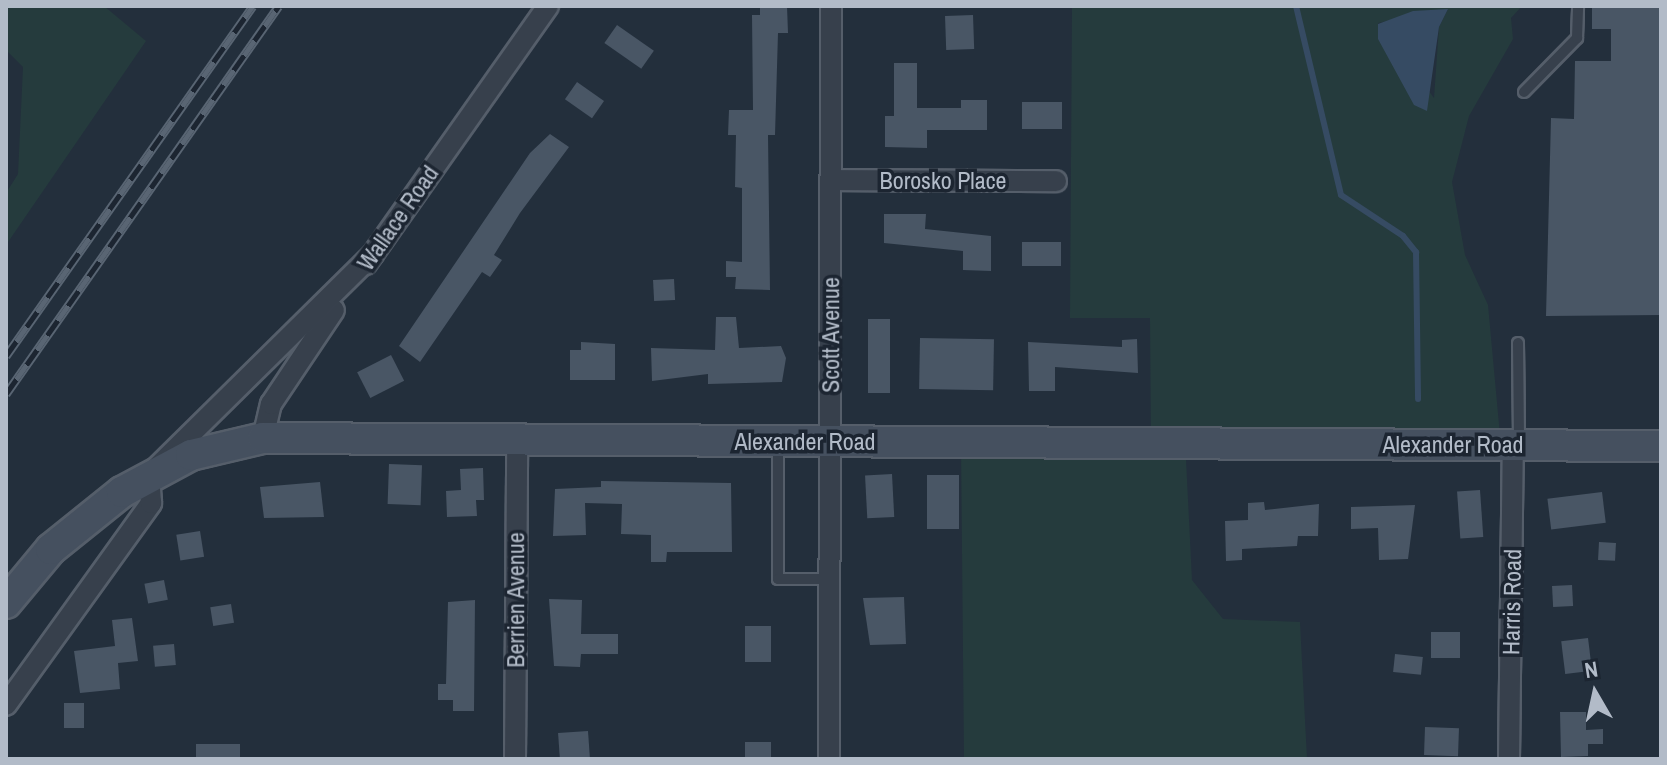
<!DOCTYPE html>
<style>
body{margin:0}
#map{position:relative;width:1667px;height:765px;overflow:hidden;background:#232f3c;font-family:"Archivo Narrow",sans-serif}
div>[style]{position:absolute}
[style*='--x']{left:calc(var(--x)*1px);top:calc(var(--y)*1px);width:calc(var(--w)*1px);rotate:calc(var(--a)*1deg)}
.green>*{inset:0;background:#253b3d}
.water>*{inset:0;background:#364b63}
.stream>*{height:6px;margin:-3px;padding:0 3px;transform-origin:3px;border-radius:3px;background:#364b63}
.building>*{inset:0;background:#495665;transform-origin:0 0}
.roads{filter:drop-shadow(2px 0 #555e6a) drop-shadow(-2px 0 #555e6a) drop-shadow(0 2px #555e6a) drop-shadow(0 -2px #555e6a)}
.lane>*{height:10px;margin:-5px;padding:0 5px;transform-origin:5px;border-radius:5px;background:#37404c}
.street>*{height:20px;margin:-10px;padding:0 10px;transform-origin:10px;border-radius:10px;background:#37404c}
.secondary>*{height:30px;margin:-15px;padding:0 15px;transform-origin:15px;border-radius:15px;background:#45505f}
.rail>*{height:9px;margin-top:-4.5px;transform-origin:0;background:repeating-linear-gradient(90deg,#1c2531 0 18px,#596573 0 36px);box-sizing:border-box;border-block:2px solid #596573}
span{translate:-50% -50%;white-space:nowrap;text-align:center;line-height:1.15;-webkit-text-stroke:7px #1c2531;paint-order:stroke}
.street-label{font-size:24px;color:#b2bbc8}
.frame{position:absolute;inset:0;border:8px solid #b2bbc8;pointer-events:none}
.north{position:absolute;left:1555px;top:653px;width:80px;height:80px;-webkit-text-stroke:6px #1c2531;paint-order:stroke;rotate:351deg;font-size:22px;font-weight:700;line-height:32px;text-align:center;color:#b2bbc8}
.north::after{content:'';display:block;margin:auto;width:28px;height:36px;background:#b2bbc8;clip-path:polygon(50% 0,100% 100%,50% 72%,0 100%)}
</style>
<div id="map">
<div class="green">
<i style="clip-path:polygon(6px 6px,104px 6px,146px 41px,6px 245px,6px 193px,18px 174px,23px 67px,6px 50px)"></i>
<i style="clip-path:polygon(evenodd,1072px 6px,1522px 6px,1511px 18px,1513px 39px,1469px 116px,1452px 182px,1465px 255px,1488px 305px,1501px 446px,1151px 444px,1150px 318px,1070px 318px,1072px 6px,1448px 9px,1439px 27px,1434px 98px,1378px 23px,1448px 9px)"></i>
<i style="clip-path:polygon(961px 447px,1158px 448px,1186px 459px,1192px 580px,1223px 619px,1300px 622px,1307px 759px,964px 759px)"></i>
</div>
<div class="water">
<i style="clip-path:polygon(1448px 9px,1439px 27px,1427px 111px,1414px 105px,1378px 39px,1378px 24px,1413px 11px)"></i>
</div>
<div class="stream">
<i style="--x:1296;--y:6;--w:194;--a:76.6"></i>
<i style="--x:1341;--y:195;--w:74;--a:33.5"></i>
<i style="--x:1403;--y:236;--w:21;--a:51"></i>
<i style="--x:1416;--y:252;--w:147;--a:89.2"></i>
</div>
<div class="building">
<i style="clip-path:polygon(760px 6px,787px 6px,788px 33px,778px 33px,775px 135px,768px 135px,770px 290px,735px 289px,736px 277px,726px 277px,726px 261px,742px 262px,742px 188px,735px 187px,736px 135px,728px 135px,729px 110px,753px 110px,752px 15px,760px 15px)"></i>
<i style="clip-path:polygon(1592px 6px,1661px 6px,1661px 315px,1546px 316px,1551px 118px,1574px 119px,1575px 61px,1611px 61px,1611px 29px,1592px 29px)"></i>
<i style="left:973px;top:15px;width:34px;height:28px;rotate:88deg"></i>
<i style="left:617px;top:25px;width:45px;height:22px;rotate:35deg"></i>
<i style="clip-path:polygon(894px 63px,917px 63px,917px 108px,961px 108px,961px 100px,987px 100px,987px 130px,927px 130px,927px 148px,885px 147px,885px 116px,894px 116px)"></i>
<i style="left:577px;top:82px;width:33px;height:21px;rotate:35deg"></i>
<i style="left:1022px;top:102px;width:40px;height:27px"></i>
<i style="clip-path:polygon(550px 134px,569px 147px,520px 213px,494px 255px,502px 260px,490px 277px,482px 272px,420px 362px,399px 346px,530px 153px)"></i>
<i style="clip-path:polygon(884px 214px,926px 214px,925px 229px,991px 236px,991px 271px,963px 270px,963px 251px,884px 243px)"></i>
<i style="left:1022px;top:242px;width:39px;height:24px"></i>
<i style="left:674px;top:279px;width:21px;height:21px;rotate:87deg"></i>
<i style="clip-path:polygon(716px 317px,736px 317px,739px 348px,781px 346px,786px 358px,782px 382px,708px 384px,708px 374px,652px 381px,651px 348px,715px 350px)"></i>
<i style="left:868px;top:319px;width:22px;height:74px"></i>
<i style="left:920px;top:338px;width:74px;height:51px;rotate:1deg"></i>
<i style="clip-path:polygon(1137px 339px,1138px 373px,1055px 367px,1055px 391px,1029px 391px,1028px 342px,1122px 347px,1122px 340px)"></i>
<i style="clip-path:polygon(581px 342px,615px 344px,615px 380px,570px 380px,570px 350px,581px 350px)"></i>
<i style="left:391px;top:355px;width:29px;height:38px;rotate:63deg"></i>
<i style="left:389px;top:464px;width:33px;height:40px;rotate:2deg"></i>
<i style="clip-path:polygon(483px 468px,484px 500px,476px 500px,477px 516px,447px 517px,446px 491px,461px 490px,460px 469px)"></i>
<i style="left:892px;top:474px;width:43px;height:27px;rotate:87deg"></i>
<i style="left:927px;top:475px;width:32px;height:54px"></i>
<i style="clip-path:polygon(601px 481px,731px 483px,732px 552px,667px 552px,666px 562px,651px 562px,651px 535px,621px 534px,622px 504px,585px 503px,586px 535px,553px 536px,555px 489px,601px 487px)"></i>
<i style="clip-path:polygon(320px 482px,324px 517px,264px 518px,260px 487px)"></i>
<i style="left:1480px;top:490px;width:47px;height:23px;rotate:86deg"></i>
<i style="left:1602px;top:492px;width:31px;height:55px;rotate:83deg"></i>
<i style="clip-path:polygon(1264px 502px,1265px 510px,1319px 504px,1318px 536px,1298px 536px,1297px 546px,1242px 549px,1242px 560px,1226px 561px,1225px 521px,1248px 520px,1248px 503px)"></i>
<i style="clip-path:polygon(1415px 505px,1408px 559px,1379px 560px,1378px 528px,1351px 529px,1351px 507px)"></i>
<i style="left:200px;top:531px;width:26px;height:24px;rotate:81deg"></i>
<i style="left:1599px;top:542px;width:17px;height:18px;rotate:3deg"></i>
<i style="left:164px;top:580px;width:20px;height:20px;rotate:79deg"></i>
<i style="left:1572px;top:585px;width:21px;height:20px;rotate:87deg"></i>
<i style="clip-path:polygon(904px 597px,906px 644px,870px 645px,863px 598px)"></i>
<i style="clip-path:polygon(549px 599px,582px 600px,581px 634px,618px 634px,618px 654px,581px 654px,580px 667px,554px 666px)"></i>
<i style="clip-path:polygon(475px 600px,474px 711px,453px 711px,453px 700px,438px 700px,438px 684px,446px 684px,448px 602px)"></i>
<i style="left:231px;top:604px;width:19px;height:21px;rotate:81deg"></i>
<i style="clip-path:polygon(132px 618px,138px 661px,118px 663px,120px 689px,80px 693px,74px 651px,115px 646px,112px 620px)"></i>
<i style="left:771px;top:626px;width:36px;height:26px;rotate:90deg"></i>
<i style="left:1460px;top:632px;width:26px;height:29px;rotate:90deg"></i>
<i style="left:1588px;top:638px;width:33px;height:27px;rotate:83deg"></i>
<i style="left:174px;top:644px;width:21px;height:21px;rotate:85deg"></i>
<i style="left:1395px;top:654px;width:28px;height:18px;rotate:6deg"></i>
<i style="left:64px;top:703px;width:20px;height:25px"></i>
<i style="clip-path:polygon(1560px 712px,1586px 712px,1586px 730px,1603px 729px,1603px 744px,1588px 744px,1588px 756px,1561px 757px)"></i>
<i style="left:1425px;top:727px;width:34px;height:28px;rotate:2deg"></i>
<i style="left:588px;top:731px;width:28px;height:30px;rotate:86deg"></i>
<i style="left:745px;top:742px;width:26px;height:17px"></i>
<i style="left:240px;top:744px;width:15px;height:44px;rotate:90deg"></i>
</div>
<div class="roads">
<div class="lane">
<i style="--x:1524;--y:92;--w:76;--a:-45.5"></i>
<i style="--x:1577;--y:38;--w:32;--a:-88"></i>
<i style="--x:1518;--y:343;--w:100;--a:89.4"></i>
<i style="--x:778;--y:444;--w:135;--a:90"></i>
<i style="--x:778;--y:579;--w:52;--a:0"></i>
</div>
<div class="street">
<i style="--x:830;--y:180;--w:226;--a:0.3"></i>
<i style="--x:366;--y:264;--w:316;--a:-54.8"></i>
<i style="--x:263;--y:438;--w:35;--a:-77"></i>
<i style="--x:271;--y:404;--w:113;--a:-56.2"></i>
<i style="--x:6;--y:705;--w:249;--a:-54.3"></i>
<i style="--x:151;--y:503;--w:28;--a:-94"></i>
<i style="--x:149;--y:475;--w:315;--a:-44.6"></i>
<i style="--x:515;--y:759;--w:318;--a:-89.6"></i>
<i style="--x:829;--y:759;--w:753;--a:-89.85"></i>
<i style="--x:1509;--y:759;--w:313;--a:-89.3"></i>
</div>
<div class="secondary">
<i style="--x:6;--y:603;--w:70;--a:-50.2"></i>
<i style="--x:51;--y:549;--w:91;--a:-38.8"></i>
<i style="--x:122;--y:492;--w:78;--a:-28.2"></i>
<i style="--x:191;--y:455;--w:74;--a:-13.3"></i>
<i style="--x:263;--y:438;--w:1398;--a:0.33"></i>
</div>
</div>
<div class="rail">
<i style="--x:6;--y:356;--w:428;--a:-54.8"></i>
<i style="--x:6;--y:394;--w:474;--a:-54.9"></i>
</div>
<div class="street-label">
<span style="left:943px;top:181px">Borosko Place</span>
<span style="left:398px;top:218px;rotate:-55deg">Wallace Road</span>
<span style="left:831px;top:335px;rotate:-90deg">Scott Avenue</span>
<span style="left:805px;top:442px">Alexander Road</span>
<span style="left:1453px;top:445px">Alexander Road</span>
<span style="left:516px;top:600px;rotate:-90deg">Berrien Avenue</span>
<span style="left:1512px;top:602px;rotate:-89deg">Harris Road</span>
</div>
<div class="frame"></div>
<div class="north">N</div>
</div>
